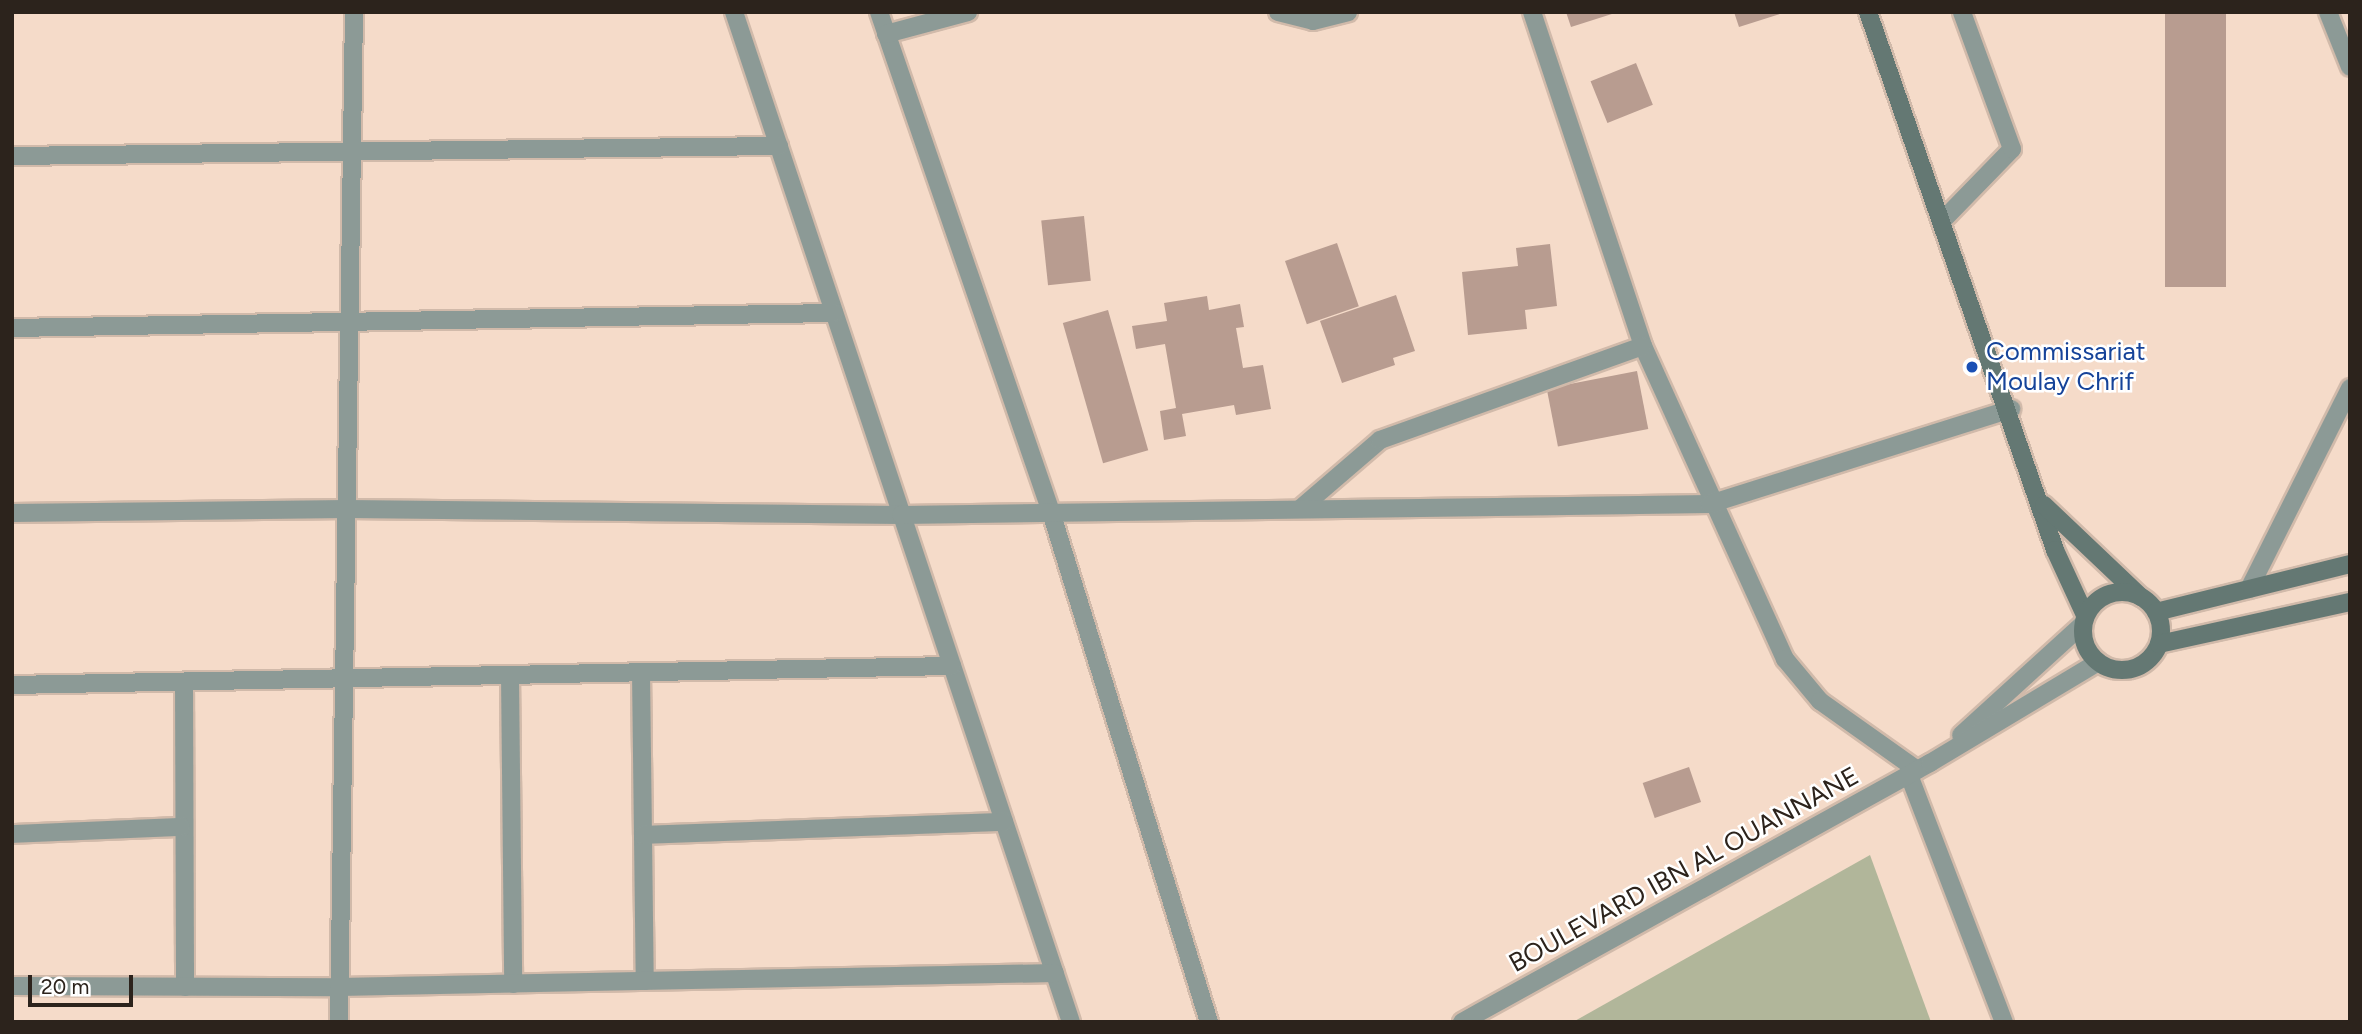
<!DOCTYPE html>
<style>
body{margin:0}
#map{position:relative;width:2362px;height:1034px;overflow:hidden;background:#f5dbc9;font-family:Figtree,sans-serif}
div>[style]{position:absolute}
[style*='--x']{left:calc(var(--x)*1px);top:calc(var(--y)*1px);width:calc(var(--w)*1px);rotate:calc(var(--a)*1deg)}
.green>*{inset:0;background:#b1b69a}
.building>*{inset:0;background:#b89c90;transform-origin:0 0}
.roads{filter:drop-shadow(2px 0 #d1baaa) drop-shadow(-2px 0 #d1baaa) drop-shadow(0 2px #d1baaa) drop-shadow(0 -2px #d1baaa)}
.lane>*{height:18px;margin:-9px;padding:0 9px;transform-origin:9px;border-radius:9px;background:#8c9a96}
.street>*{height:18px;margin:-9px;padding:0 9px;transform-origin:9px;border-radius:9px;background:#8c9a96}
.secondary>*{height:18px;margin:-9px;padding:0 9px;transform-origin:9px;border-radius:9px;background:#647873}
.secondary>.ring{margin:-9px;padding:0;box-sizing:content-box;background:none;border:18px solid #647873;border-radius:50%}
.dots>*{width:19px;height:19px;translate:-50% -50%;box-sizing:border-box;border:4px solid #fff;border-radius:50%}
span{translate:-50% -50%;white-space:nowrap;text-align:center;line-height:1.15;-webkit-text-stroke:5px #fff;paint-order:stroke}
.transit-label{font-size:26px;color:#164399}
.left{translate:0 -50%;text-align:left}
.street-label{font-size:26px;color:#2c231c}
.frame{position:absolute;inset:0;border:14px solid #2c231c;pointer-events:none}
.scale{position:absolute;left:28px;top:975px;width:105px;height:32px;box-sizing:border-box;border:4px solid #2c231c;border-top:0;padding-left:9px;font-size:21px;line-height:24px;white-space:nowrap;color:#2c231c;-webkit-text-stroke:5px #fff;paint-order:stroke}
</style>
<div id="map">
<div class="green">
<i style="clip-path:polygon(1870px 855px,1931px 1022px,1573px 1022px)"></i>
</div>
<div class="building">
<i style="clip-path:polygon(1566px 12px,1614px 12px,1615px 13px,1571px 27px)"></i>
<i style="clip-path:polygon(1734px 12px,1783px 12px,1783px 13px,1739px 27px)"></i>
<i style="left:2165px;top:12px;width:61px;height:275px"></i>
<i style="left:1636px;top:63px;width:45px;height:49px;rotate:68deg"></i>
<i style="left:1084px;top:216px;width:65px;height:43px;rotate:84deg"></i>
<i style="left:1337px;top:243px;width:67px;height:55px;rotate:71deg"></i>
<i style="clip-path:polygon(1550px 244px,1557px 306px,1525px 310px,1527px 329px,1468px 335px,1462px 272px,1518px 266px,1516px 248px)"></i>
<i style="clip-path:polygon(1396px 295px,1415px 351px,1393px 358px,1395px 365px,1342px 383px,1320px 321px)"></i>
<i style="clip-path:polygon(1207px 296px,1209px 310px,1240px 304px,1244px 327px,1236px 328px,1243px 368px,1263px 365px,1271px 409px,1236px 415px,1234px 405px,1182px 414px,1186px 436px,1164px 440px,1160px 411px,1176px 408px,1165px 344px,1136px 349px,1132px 326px,1167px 321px,1164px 303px)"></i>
<i style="left:1108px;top:310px;width:146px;height:47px;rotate:74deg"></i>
<i style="left:1637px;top:371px;width:59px;height:92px;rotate:79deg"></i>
<i style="left:1689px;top:767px;width:37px;height:49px;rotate:71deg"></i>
</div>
<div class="roads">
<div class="lane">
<i style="--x:2328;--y:12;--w:59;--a:68.2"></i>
<i style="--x:1943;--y:220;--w:99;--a:-45.8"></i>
<i style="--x:2012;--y:149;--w:146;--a:-110.1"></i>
<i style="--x:2249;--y:589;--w:225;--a:-63.3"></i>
</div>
<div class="street">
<i style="--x:734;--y:12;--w:1065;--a:71.55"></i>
<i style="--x:879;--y:12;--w:529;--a:71.02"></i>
<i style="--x:1051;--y:512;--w:534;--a:72.79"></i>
<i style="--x:1278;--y:12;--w:36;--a:14"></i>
<i style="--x:1313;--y:21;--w:36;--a:-14"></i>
<i style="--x:1532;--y:12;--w:352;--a:71.6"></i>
<i style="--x:1643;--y:346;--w:344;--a:65.6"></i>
<i style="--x:1785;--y:659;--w:55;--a:50.2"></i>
<i style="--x:1820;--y:701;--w:119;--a:35.4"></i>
<i style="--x:886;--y:34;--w:85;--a:-15"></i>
<i style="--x:12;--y:156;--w:767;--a:-0.75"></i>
<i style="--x:12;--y:328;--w:822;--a:-1.05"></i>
<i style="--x:1301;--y:508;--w:104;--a:-40.7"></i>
<i style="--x:1380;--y:440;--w:279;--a:-19.7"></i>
<i style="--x:12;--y:513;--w:335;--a:-0.7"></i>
<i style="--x:347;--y:509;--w:554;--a:0.62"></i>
<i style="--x:901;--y:515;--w:809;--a:-0.78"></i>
<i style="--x:1710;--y:504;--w:316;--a:-17.5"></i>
<i style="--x:641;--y:673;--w:308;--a:89.3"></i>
<i style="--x:510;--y:676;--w:308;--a:89.4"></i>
<i style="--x:184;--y:683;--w:304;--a:89.8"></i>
<i style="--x:12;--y:685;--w:940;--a:-1.16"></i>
<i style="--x:1961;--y:735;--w:165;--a:-42.3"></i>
<i style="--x:1909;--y:775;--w:265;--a:69"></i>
<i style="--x:12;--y:834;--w:169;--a:-2.4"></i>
<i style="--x:643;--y:835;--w:361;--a:-2.1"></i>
<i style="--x:12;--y:986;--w:327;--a:0.2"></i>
<i style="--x:339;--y:987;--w:716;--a:-1.12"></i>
<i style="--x:339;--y:1022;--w:1010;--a:-89.15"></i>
<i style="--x:1462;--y:1022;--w:535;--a:-28.96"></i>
<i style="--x:1930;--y:763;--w:196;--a:-31"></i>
</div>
<div class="secondary">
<i style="--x:1868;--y:12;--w:570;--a:70.83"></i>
<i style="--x:2055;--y:550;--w:72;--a:65.2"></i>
<i style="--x:2044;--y:505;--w:134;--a:43.5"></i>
<i class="ring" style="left:2083px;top:592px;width:60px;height:60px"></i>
<i style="--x:2156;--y:612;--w:200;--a:-13.9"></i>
<i style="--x:2159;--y:644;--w:196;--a:-12.4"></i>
</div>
</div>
<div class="dots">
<i style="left:1972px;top:367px;background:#1a4fb4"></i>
</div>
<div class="transit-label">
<span class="left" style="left:1986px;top:367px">Commissariat<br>Moulay Chrif</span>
</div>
<div class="street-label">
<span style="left:1684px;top:870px;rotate:-29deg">BOULEVARD IBN AL OUANNANE</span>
</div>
<div class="frame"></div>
<div class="scale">20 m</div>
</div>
